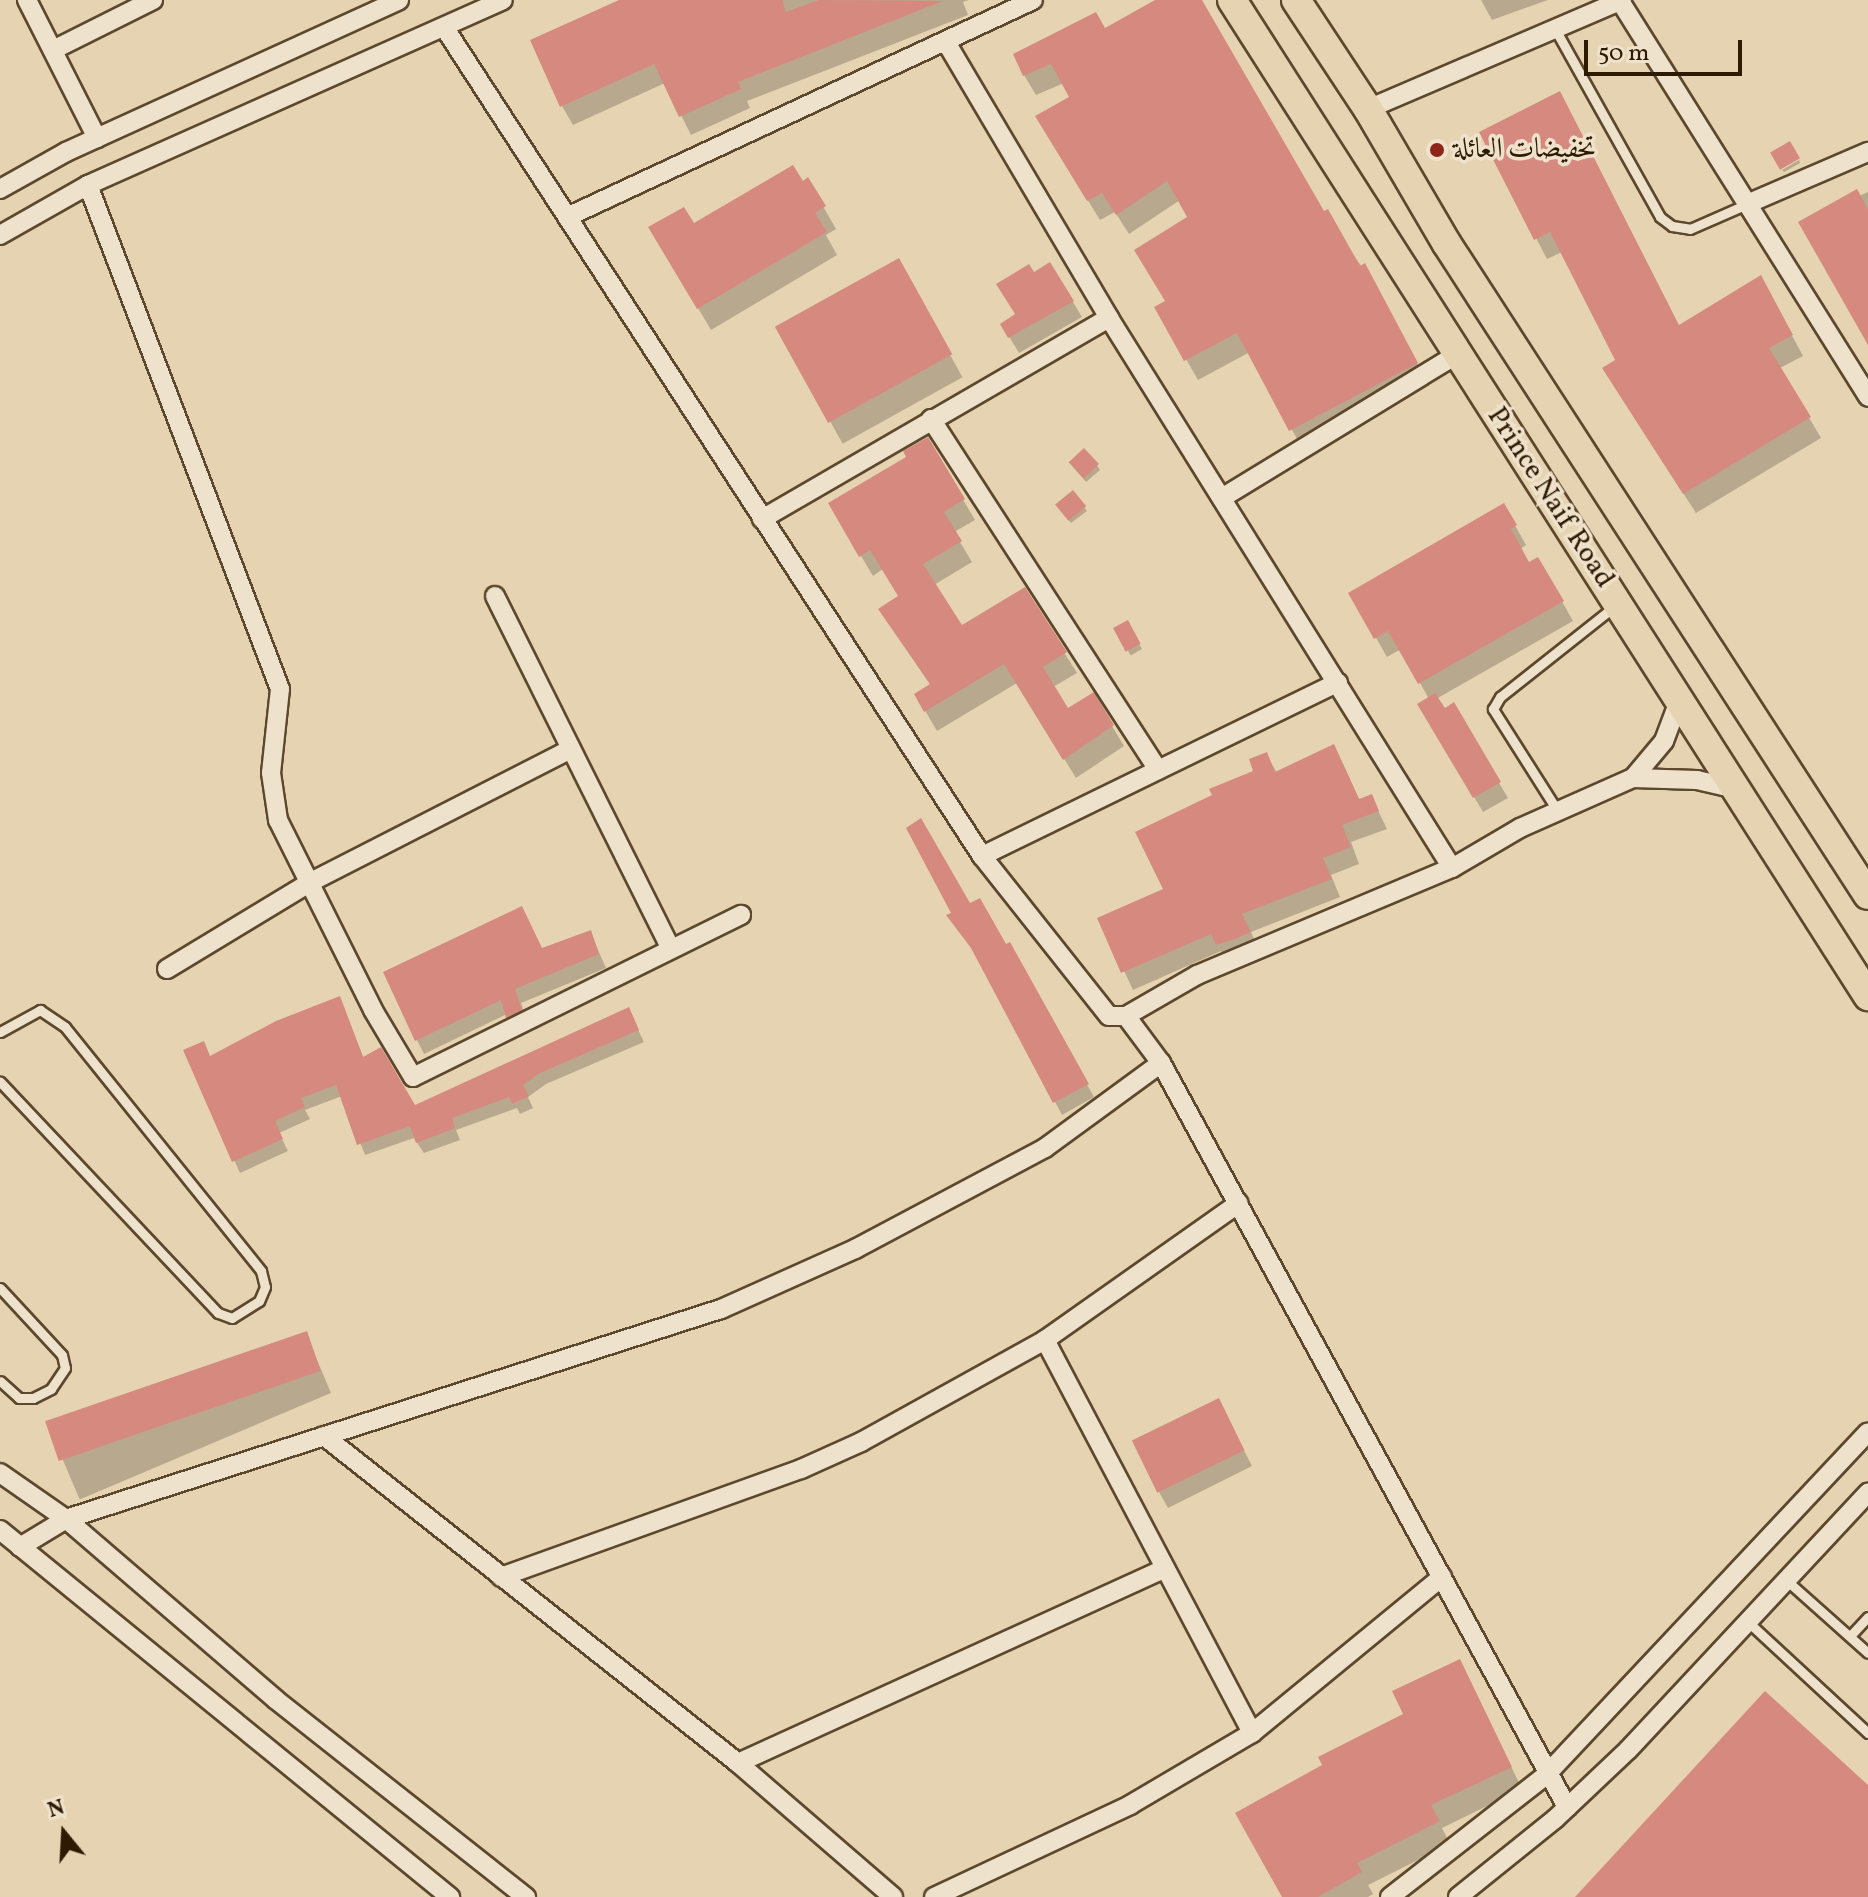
<!DOCTYPE html>
<meta charset="utf-8">
<style>
body{margin:0}
#map{position:relative;width:1868px;height:1897px;overflow:hidden;background:#e6d3b1;font-family:Vollkorn,Amiri,serif}
div>[style]{position:absolute}
[style*='--x']{left:calc(var(--x)*1px);top:calc(var(--y)*1px);width:calc(var(--w)*1px);rotate:calc(var(--a)*1deg)}
.shadow>*{inset:0;background:#0003;transform-origin:0 0}
.building>*{inset:0;background:#d68a7f;transform-origin:0 0}
.roads{filter:drop-shadow(2px 0 #5c482d) drop-shadow(-2px 0 #5c482d) drop-shadow(0 2px #5c482d) drop-shadow(0 -2px #5c482d)}
.lane>*{height:9px;margin:-4.5px;padding:0 4.5px;transform-origin:4.5px;border-radius:4.5px;background:#efe2cc}
.street>*{height:18px;margin:-9px;padding:0 9px;transform-origin:9px;border-radius:9px;background:#efe2cc}
.primary>*{height:28px;margin:-14px;padding:0 14px;transform-origin:14px;border-radius:14px;background:#e6d3b1}
.dots>*{width:22px;height:22px;translate:-50% -50%;box-sizing:border-box;border:4px solid #efe2cc;border-radius:50%}
span{translate:-50% -50%;white-space:nowrap;text-align:center;line-height:1.15;-webkit-text-stroke:7px #efe2cc;paint-order:stroke}
.poi-label{font-size:28px;color:#2e1a01}
.left{translate:0 -50%;text-align:left}
.street-label{font-size:28px;color:#2e1a01}
.north{position:absolute;left:24px;top:1793px;width:80px;height:80px;-webkit-text-stroke:6px #efe2cc;paint-order:stroke;rotate:342deg;font-size:22px;font-weight:700;line-height:32px;text-align:center;color:#2e1a01}
.north::after{content:'';display:block;margin:auto;width:28px;height:36px;background:#2e1a01;clip-path:polygon(50% 0,100% 100%,50% 72%,0 100%)}
.scale{position:absolute;left:1584px;top:40px;width:158px;height:36px;box-sizing:border-box;border:4px solid #2e1a01;border-top:0;padding-left:10px;font-size:24px;line-height:28px;white-space:nowrap;color:#2e1a01;-webkit-text-stroke:6px #efe2cc;paint-order:stroke}
</style>
<div id="map">
<div class="shadow">
<i style="clip-path:polygon(624px 0,969px 0,963px 2px,968px 15px,747px 101px,750px 108px,691px 135px,665px 83px,573px 125px,562px 106px)"></i>
<i style="clip-path:polygon(1159px 0,1200px 0,1323px 214px,1376px 286px,1428px 384px,1303px 450px,1250px 352px,1198px 380px,1157px 308px,1167px 302px,1190px 218px,1180px 200px,1129px 234px,1115px 212px,1100px 220px,1049px 137px,1072px 97px,1064px 83px,1036px 95px,1024px 75px)"></i>
<i style="clip-path:polygon(1481px 0,1548px 0,1492px 20px)"></i>
<i style="clip-path:polygon(1481px 133px,1679px 327px,1772px 298px,1803px 356px,1780px 368px,1821px 438px,1696px 513px,1616px 389px,1618px 361px,1562px 252px,1547px 259px)"></i>
<i style="clip-path:polygon(1799px 160px,1800px 163px,1784px 172px,1782px 170px)"></i>
<i style="clip-path:polygon(808px 180px,836px 229px,826px 235px,837px 255px,711px 330px,651px 228px,693px 226px)"></i>
<i style="clip-path:polygon(1868px 192px,1868px 339px,1859px 196px)"></i>
<i style="left:898px;top:261px;width:133px;height:137px;rotate:61deg"></i>
<i style="clip-path:polygon(1033px 274px,1073px 302px,1082px 317px,1019px 353px,1002px 325px,1017px 315px)"></i>
<i style="clip-path:polygon(927px 439px,975px 520px,954px 532px,972px 562px,934px 585px,961px 628px,1024px 589px,1077px 673px,1053px 687px,1068px 711px,1112px 726px,1124px 746px,1076px 778px,1017px 683px,937px 731px,916px 695px,931px 686px,880px 610px,900px 597px,883px 569px,873px 576px,830px 504px,909px 457px)"></i>
<i style="clip-path:polygon(1097px 465px,1100px 470px,1086px 482px,1073px 467px)"></i>
<i style="clip-path:polygon(1504px 506px,1526px 545px,1520px 549px,1528px 565px,1538px 559px,1573px 621px,1436px 699px,1444px 710px,1453px 705px,1508px 798px,1483px 812px,1420px 705px,1429px 699px,1401px 649px,1387px 657px,1351px 594px)"></i>
<i style="clip-path:polygon(1084px 507px,1087px 511px,1071px 523px,1060px 509px)"></i>
<i style="left:1127px;top:623px;width:30px;height:13px;rotate:60deg"></i>
<i style="clip-path:polygon(1266px 754px,1277px 773px,1343px 764px,1360px 801px,1371px 796px,1387px 829px,1351px 842px,1359px 864px,1331px 875px,1340px 897px,1251px 932px,1259px 950px,1227px 962px,1221px 951px,1133px 990px,1100px 919px,1166px 890px,1214px 796px,1256px 772px)"></i>
<i style="clip-path:polygon(969px 906px,1005px 946px,1009px 944px,1094px 1097px,1062px 1115px,979px 958px,948px 916px)"></i>
<i style="clip-path:polygon(590px 932px,606px 968px,521px 1003px,528px 1024px,516px 1030px,507px 1014px,424px 1054px,417px 1040px,542px 950px)"></i>
<i style="clip-path:polygon(340px 998px,364px 1059px,415px 1108px,634px 1021px,644px 1042px,546px 1084px,528px 1097px,533px 1108px,520px 1114px,517px 1108px,456px 1130px,460px 1140px,424px 1153px,414px 1138px,365px 1155px,342px 1096px,305px 1110px,310px 1119px,279px 1133px,288px 1151px,240px 1173px,185px 1051px,211px 1058px)"></i>
<i style="left:306px;top:1334px;width:64px;height:273px;rotate:67deg"></i>
<i style="clip-path:polygon(1227px 1417px,1252px 1466px,1168px 1508px,1159px 1492px)"></i>
<i style="clip-path:polygon(1471px 1683px,1522px 1789px,1442px 1828px,1450px 1844px,1368px 1885px,1373px 1894px,1368px 1897px,1284px 1897px,1325px 1766px)"></i>
</div>
<div class="building">
<i style="clip-path:polygon(619px 0,782px 0,786px 12px,819px 0,943px 1px,738px 82px,741px 89px,679px 117px,654px 64px,560px 107px,530px 40px)"></i>
<i style="clip-path:polygon(1155px 0,1202px 0,1324px 211px,1328px 209px,1360px 266px,1365px 263px,1418px 363px,1289px 431px,1237px 333px,1184px 361px,1154px 307px,1165px 301px,1134px 250px,1187px 217px,1167px 181px,1116px 215px,1102px 193px,1087px 201px,1035px 116px,1069px 97px,1051px 64px,1023px 76px,1013px 54px,1096px 12px,1105px 28px)"></i>
<i style="clip-path:polygon(1560px 91px,1679px 325px,1761px 275px,1793px 335px,1769px 348px,1811px 417px,1683px 494px,1602px 368px,1615px 360px,1550px 232px,1534px 240px,1479px 132px)"></i>
<i style="left:1790px;top:141px;width:20px;height:23px;rotate:60deg"></i>
<i style="clip-path:polygon(793px 165px,803px 181px,808px 177px,826px 206px,815px 213px,827px 232px,697px 309px,648px 227px,684px 207px,694px 223px)"></i>
<i style="clip-path:polygon(1857px 189px,1868px 209px,1868px 345px,1798px 222px)"></i>
<i style="left:899px;top:258px;width:110px;height:142px;rotate:61deg"></i>
<i style="clip-path:polygon(1050px 262px,1074px 301px,1008px 338px,1000px 324px,1015px 314px,996px 284px,1029px 264px,1034px 272px)"></i>
<i style="clip-path:polygon(928px 437px,965px 499px,944px 512px,962px 541px,923px 564px,962px 625px,1025px 587px,1067px 652px,1043px 667px,1068px 708px,1094px 692px,1114px 725px,1063px 760px,1004px 664px,924px 712px,914px 694px,930px 684px,878px 609px,898px 596px,870px 550px,859px 557px,828px 503px,906px 457px,903px 451px)"></i>
<i style="left:1084px;top:448px;width:22px;height:21px;rotate:47deg"></i>
<i style="left:1073px;top:490px;width:21px;height:23px;rotate:51deg"></i>
<i style="clip-path:polygon(1504px 503px,1517px 525px,1511px 529px,1529px 562px,1538px 557px,1564px 601px,1418px 684px,1388px 631px,1374px 639px,1348px 593px)"></i>
<i style="left:1128px;top:620px;width:27px;height:17px;rotate:62deg"></i>
<i style="clip-path:polygon(1435px 693px,1445px 708px,1454px 702px,1501px 782px,1473px 798px,1417px 704px)"></i>
<i style="clip-path:polygon(1334px 744px,1359px 799px,1372px 794px,1379px 811px,1342px 825px,1351px 847px,1323px 858px,1332px 879px,1242px 914px,1251px 932px,1235px 939px,1216px 945px,1211px 934px,1121px 973px,1097px 918px,1163px 889px,1135px 832px,1212px 795px,1209px 789px,1253px 771px,1249px 759px,1267px 752px,1275px 772px)"></i>
<i style="clip-path:polygon(921px 818px,970px 903px,980px 898px,1006px 944px,1010px 942px,1089px 1084px,1053px 1103px,971px 948px,946px 915px,951px 913px,906px 828px)"></i>
<i style="clip-path:polygon(522px 906px,542px 948px,591px 930px,599px 954px,515px 989px,522px 1010px,506px 1018px,501px 1000px,415px 1041px,383px 972px)"></i>
<i style="clip-path:polygon(340px 996px,363px 1057px,381px 1047px,415px 1105px,629px 1007px,639px 1030px,540px 1073px,523px 1085px,529px 1096px,512px 1104px,509px 1097px,452px 1118px,455px 1128px,416px 1143px,410px 1126px,357px 1145px,336px 1085px,301px 1098px,305px 1107px,275px 1121px,283px 1139px,232px 1162px,183px 1050px,204px 1041px,210px 1056px,276px 1021px)"></i>
<i style="left:307px;top:1331px;width:42px;height:277px;rotate:71deg"></i>
<i style="left:1219px;top:1398px;width:58px;height:97px;rotate:64deg"></i>
<i style="clip-path:polygon(1460px 1659px,1512px 1767px,1431px 1805px,1440px 1821px,1357px 1863px,1362px 1872px,1318px 1897px,1282px 1897px,1235px 1813px,1322px 1765px,1318px 1757px,1403px 1714px,1392px 1691px)"></i>
<i style="clip-path:polygon(1765px 1691px,1868px 1785px,1868px 1897px,1575px 1897px)"></i>
</div>
<div class="roads">
<div class="lane">
<i style="--x:1555;--y:29;--w:215;--a:60.8"></i>
<i style="--x:1660;--y:217;--w:15;--a:37"></i>
<i style="--x:1672;--y:226;--w:18;--a:9"></i>
<i style="--x:1690;--y:229;--w:62;--a:-23.7"></i>
<i style="--x:1557;--y:810;--w:120;--a:-122.4"></i>
<i style="--x:1493;--y:709;--w:14;--a:-60"></i>
<i style="--x:1500;--y:697;--w:147;--a:-38.4"></i>
<i style="--x:0;--y:1032;--w:46;--a:-28.8"></i>
<i style="--x:40;--y:1010;--w:30;--a:34"></i>
<i style="--x:65;--y:1027;--w:313;--a:51.2"></i>
<i style="--x:261;--y:1271;--w:16;--a:76"></i>
<i style="--x:265;--y:1287;--w:15;--a:113"></i>
<i style="--x:259;--y:1301;--w:32;--a:148"></i>
<i style="--x:232;--y:1318;--w:15;--a:-160"></i>
<i style="--x:218;--y:1313;--w:318;--a:-133.3"></i>
<i style="--x:0;--y:1288;--w:91;--a:47.2"></i>
<i style="--x:62;--y:1355;--w:13;--a:77"></i>
<i style="--x:65;--y:1368;--w:25;--a:124"></i>
<i style="--x:51;--y:1389;--w:20;--a:153"></i>
<i style="--x:33;--y:1398;--w:14;--a:180"></i>
<i style="--x:19;--y:1398;--w:25;--a:-138"></i>
<i style="--x:1785;--y:1579;--w:111;--a:41.7"></i>
<i style="--x:1747;--y:1621;--w:165;--a:42.8"></i>
<i style="--x:1850;--y:1636;--w:26;--a:-47"></i>
</div>
<div class="street">
<i style="--x:27;--y:0;--w:155;--a:63.1"></i>
<i style="--x:1620;--y:1;--w:467;--a:57.9"></i>
<i style="--x:444;--y:27;--w:988;--a:57.02"></i>
<i style="--x:982;--y:856;--w:204;--a:51.6"></i>
<i style="--x:1109;--y:1016;--w:17;--a:0"></i>
<i style="--x:1126;--y:1016;--w:82;--a:-30"></i>
<i style="--x:1197;--y:975;--w:277;--a:-22.8"></i>
<i style="--x:1452;--y:868;--w:79;--a:-30.5"></i>
<i style="--x:1520;--y:828;--w:124;--a:-23.9"></i>
<i style="--x:1633;--y:778;--w:48;--a:-50"></i>
<i style="--x:1664;--y:741;--w:43;--a:-69.4"></i>
<i style="--x:946;--y:42;--w:321;--a:59.4"></i>
<i style="--x:1109;--y:318;--w:648;--a:58.05"></i>
<i style="--x:53;--y:50;--w:112;--a:-26.6"></i>
<i style="--x:1368;--y:109;--w:276;--a:-23.2"></i>
<i style="--x:88;--y:185;--w:539;--a:69.15"></i>
<i style="--x:280;--y:689;--w:84;--a:96.1"></i>
<i style="--x:271;--y:773;--w:48;--a:81.5"></i>
<i style="--x:278;--y:820;--w:212;--a:63.4"></i>
<i style="--x:373;--y:1010;--w:78;--a:59.2"></i>
<i style="--x:413;--y:1077;--w:366;--a:-26.3"></i>
<i style="--x:0;--y:189;--w:76;--a:-29.3"></i>
<i style="--x:66;--y:152;--w:366;--a:-24.5"></i>
<i style="--x:1747;--y:204;--w:132;--a:-23.3"></i>
<i style="--x:567;--y:217;--w:514;--a:-24.97"></i>
<i style="--x:0;--y:235;--w:101;--a:-29.6"></i>
<i style="--x:88;--y:185;--w:454;--a:-24"></i>
<i style="--x:931;--y:419;--w:418;--a:57.1"></i>
<i style="--x:1225;--y:496;--w:273;--a:-31.4"></i>
<i style="--x:762;--y:519;--w:401;--a:-30.1"></i>
<i style="--x:495;--y:596;--w:394;--a:63.5"></i>
<i style="--x:1633;--y:778;--w:64;--a:1.8"></i>
<i style="--x:1697;--y:780;--w:39;--a:13"></i>
<i style="--x:982;--y:856;--w:396;--a:-26"></i>
<i style="--x:167;--y:969;--w:166;--a:-31.2"></i>
<i style="--x:309;--y:883;--w:294;--a:-27.1"></i>
<i style="--x:1126;--y:1016;--w:59;--a:53.3"></i>
<i style="--x:1161;--y:1063;--w:848;--a:61.38"></i>
<i style="--x:1045;--y:1340;--w:237;--a:-35.2"></i>
<i style="--x:324;--y:1436;--w:528;--a:38.3"></i>
<i style="--x:738;--y:1763;--w:205;--a:40.8"></i>
<i style="--x:0;--y:1473;--w:80;--a:34.9"></i>
<i style="--x:66;--y:1519;--w:276;--a:40.7"></i>
<i style="--x:275;--y:1699;--w:320;--a:38.3"></i>
<i style="--x:0;--y:1530;--w:581;--a:39.2"></i>
<i style="--x:20;--y:1547;--w:54;--a:-31.3"></i>
<i style="--x:66;--y:1519;--w:688;--a:-17.78"></i>
<i style="--x:721;--y:1309;--w:147;--a:-24.1"></i>
<i style="--x:855;--y:1249;--w:215;--a:-28"></i>
<i style="--x:1045;--y:1148;--w:144;--a:-36.2"></i>
<i style="--x:501;--y:1577;--w:319;--a:-19.8"></i>
<i style="--x:801;--y:1469;--w:66;--a:-24.2"></i>
<i style="--x:861;--y:1442;--w:210;--a:-29"></i>
<i style="--x:1045;--y:1340;--w:444;--a:62.2"></i>
<i style="--x:738;--y:1763;--w:467;--a:-24.5"></i>
<i style="--x:934;--y:1897;--w:217;--a:-25.1"></i>
<i style="--x:1130;--y:1805;--w:142;--a:-30.5"></i>
<i style="--x:1252;--y:1733;--w:246;--a:-39.4"></i>
<i style="--x:1390;--y:1897;--w:198;--a:-38"></i>
<i style="--x:1546;--y:1775;--w:470;--a:-46.8"></i>
<i style="--x:1458;--y:1897;--w:124;--a:-38.8"></i>
<i style="--x:1555;--y:1819;--w:100;--a:-43.4"></i>
<i style="--x:1628;--y:1750;--w:352;--a:-47"></i>
</div>
<div class="primary">
<i style="--x:1232;--y:0;--w:1182;--a:57.44"></i>
<i style="--x:1296;--y:0;--w:131;--a:56.6"></i>
<i style="--x:1368;--y:109;--w:156;--a:59.7"></i>
<i style="--x:1447;--y:244;--w:775;--a:57.11"></i>
</div>
</div>
<div class="dots">
<i style="left:1437px;top:150px;background:#8f2418"></i>
</div>
<div class="poi-label">
<span class="left" style="left:1453px;top:150px">تخفيضات العائلة</span>
</div>
<div class="street-label">
<span style="left:1550px;top:498px;rotate:57deg">Prince Naif Road</span>
</div>
<div class="north">N</div>
<div class="scale">50 m</div>
</div>
